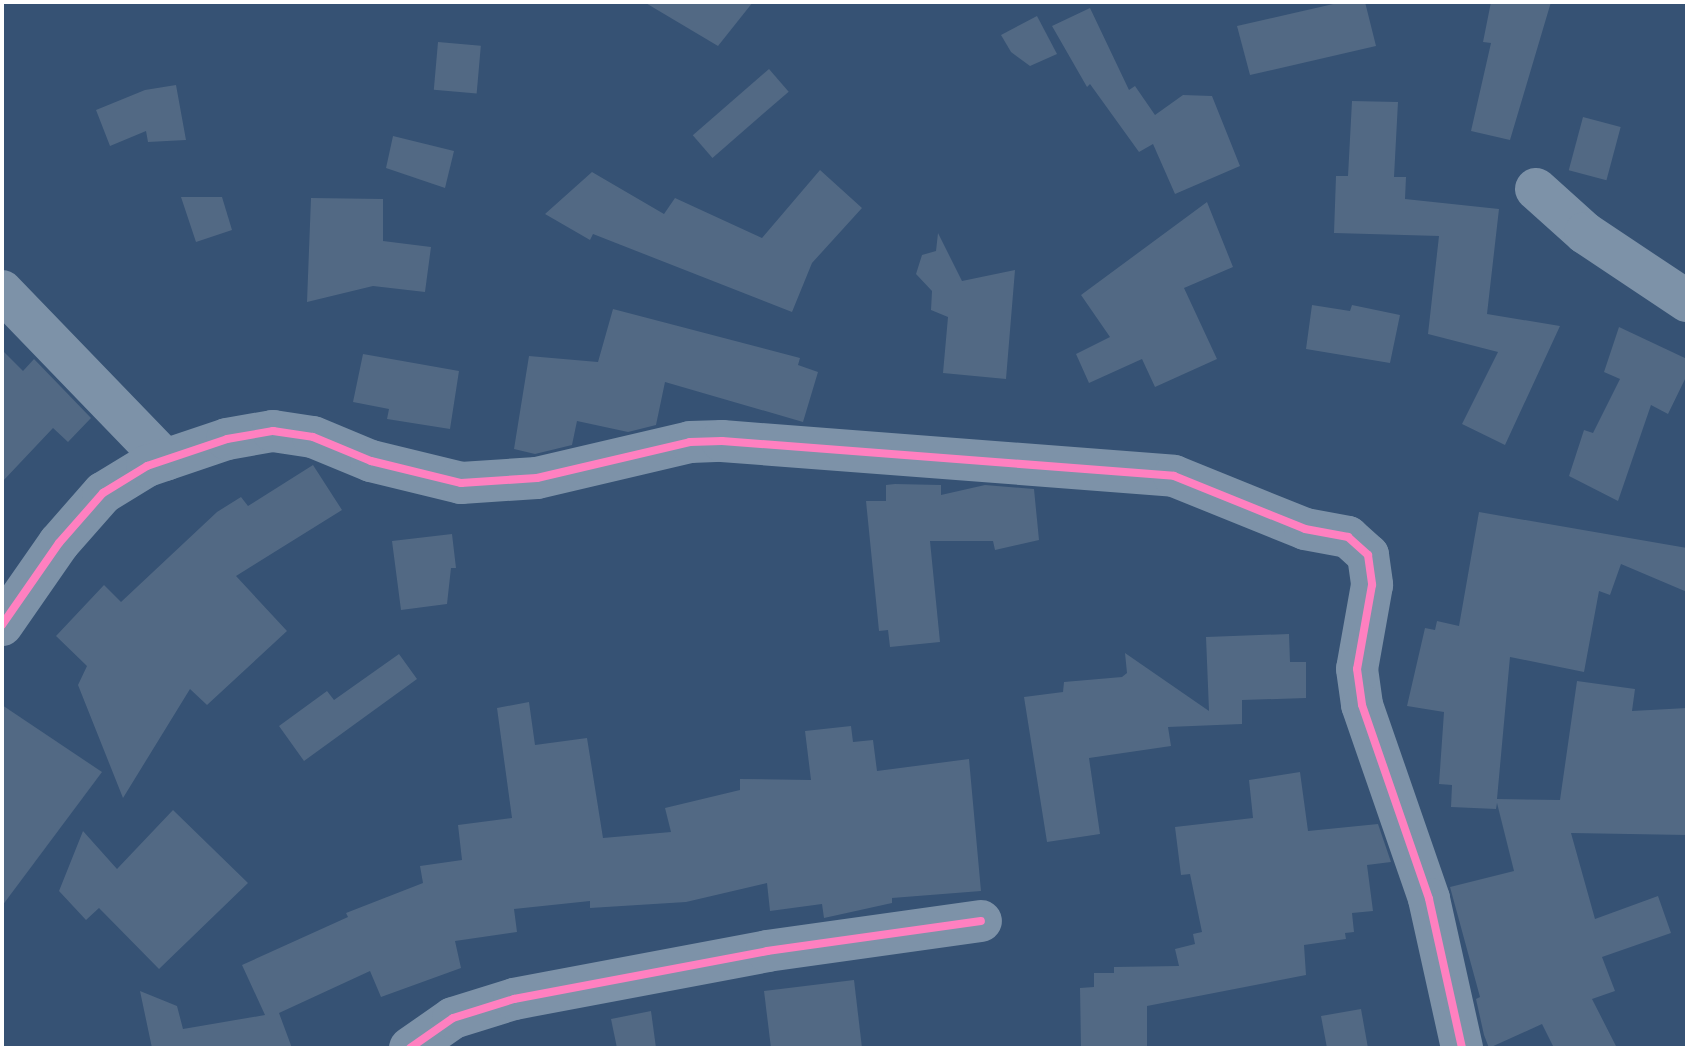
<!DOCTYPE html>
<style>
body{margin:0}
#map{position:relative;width:1689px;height:1050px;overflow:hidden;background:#365274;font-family:Overpass,sans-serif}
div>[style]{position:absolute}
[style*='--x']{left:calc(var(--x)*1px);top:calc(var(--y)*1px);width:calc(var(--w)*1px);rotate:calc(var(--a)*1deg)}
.building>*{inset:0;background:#526984;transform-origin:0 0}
.minor>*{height:42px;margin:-21px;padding:0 21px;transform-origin:21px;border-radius:21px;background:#7d92a8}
.cycleway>*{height:8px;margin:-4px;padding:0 4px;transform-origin:4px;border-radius:4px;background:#ff80c0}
span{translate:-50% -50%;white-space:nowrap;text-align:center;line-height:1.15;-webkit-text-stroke:6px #1b4f8f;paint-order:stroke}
.frame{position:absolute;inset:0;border:4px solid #fff;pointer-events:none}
</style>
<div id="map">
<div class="building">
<i style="clip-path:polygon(644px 2px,753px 2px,718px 46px)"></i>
<i style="clip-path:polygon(1342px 2px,1365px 2px,1376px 46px,1250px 75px,1237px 26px)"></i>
<i style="clip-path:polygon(1491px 2px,1551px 2px,1510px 140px,1471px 131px,1491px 43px,1483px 42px)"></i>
<i style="clip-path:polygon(1090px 8px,1129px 90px,1135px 86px,1155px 115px,1183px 95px,1212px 96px,1240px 166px,1175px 194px,1153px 144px,1139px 152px,1090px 84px,1087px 87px,1052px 26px)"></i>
<i style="clip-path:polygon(1037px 16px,1057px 54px,1030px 66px,1011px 52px,1001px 35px)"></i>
<i style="left:438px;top:42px;width:43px;height:48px;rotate:5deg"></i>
<i style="left:769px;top:69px;width:30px;height:101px;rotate:49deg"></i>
<i style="clip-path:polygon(176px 85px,186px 140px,148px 142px,146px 131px,110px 146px,96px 110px,145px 90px)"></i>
<i style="clip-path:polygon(1352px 101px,1398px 102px,1394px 177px,1406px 177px,1405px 199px,1499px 209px,1487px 314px,1560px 326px,1505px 445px,1462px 424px,1498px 352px,1428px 334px,1439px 236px,1334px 233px,1336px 176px,1348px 176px)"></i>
<i style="left:1583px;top:117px;width:39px;height:55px;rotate:15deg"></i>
<i style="clip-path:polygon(393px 136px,454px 151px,445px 188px,386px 168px)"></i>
<i style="clip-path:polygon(820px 170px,862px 208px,812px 263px,792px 312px,593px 234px,590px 240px,545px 214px,592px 172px,664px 214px,675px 198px,762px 238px)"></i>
<i style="clip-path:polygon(181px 197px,222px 197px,232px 230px,196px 242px)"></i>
<i style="clip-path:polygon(311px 198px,383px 199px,383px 241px,431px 247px,425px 292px,373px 286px,307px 302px)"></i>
<i style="clip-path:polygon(1207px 202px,1233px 267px,1184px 288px,1217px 359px,1155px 387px,1142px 359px,1089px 383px,1076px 354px,1110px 337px,1081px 295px)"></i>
<i style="clip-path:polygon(938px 233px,962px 281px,1015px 270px,1006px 379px,943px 373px,948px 317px,931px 310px,932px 291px,916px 274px,922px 255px,936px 251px)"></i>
<i style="clip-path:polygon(1312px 305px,1350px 311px,1352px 305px,1400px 315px,1390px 363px,1306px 349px)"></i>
<i style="clip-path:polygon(613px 309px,800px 358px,798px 365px,818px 372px,803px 422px,665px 382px,656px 425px,628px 432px,577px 421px,572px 445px,535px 454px,514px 449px,529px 356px,598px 362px)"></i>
<i style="clip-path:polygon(1619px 327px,1687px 359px,1687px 375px,1668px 414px,1651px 405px,1618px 501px,1569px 476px,1584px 430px,1593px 433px,1620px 379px,1604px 372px)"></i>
<i style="clip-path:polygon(2px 350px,23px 371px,34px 359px,91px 418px,68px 442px,53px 428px,2px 482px)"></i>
<i style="clip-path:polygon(363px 354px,459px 371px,450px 429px,387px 419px,389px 409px,353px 402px)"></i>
<i style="clip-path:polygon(313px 465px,342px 510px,236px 576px,287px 631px,207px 705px,190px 689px,123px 798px,78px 685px,87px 666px,56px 636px,104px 585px,121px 602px,217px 512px,241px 497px,248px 506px)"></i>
<i style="clip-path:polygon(895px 484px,941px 485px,941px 495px,985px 485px,1034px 489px,1039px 540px,995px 550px,993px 541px,930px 541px,940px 642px,890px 647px,888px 630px,879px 631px,866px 501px,886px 501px,886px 485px)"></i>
<i style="clip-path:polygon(1479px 512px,1687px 548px,1687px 592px,1621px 564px,1610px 595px,1599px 591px,1584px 672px,1510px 657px,1497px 799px,1560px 800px,1577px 681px,1635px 689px,1632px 711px,1687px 708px,1687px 835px,1571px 833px,1595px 919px,1658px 896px,1671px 933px,1602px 957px,1615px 991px,1592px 999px,1617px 1048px,1554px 1048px,1542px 1024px,1489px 1048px,1484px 1035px,1476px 999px,1480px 997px,1450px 887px,1514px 871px,1497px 803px,1496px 809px,1451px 807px,1452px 785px,1439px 784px,1444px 712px,1407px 706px,1425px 628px,1435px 630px,1437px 621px,1459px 626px)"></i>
<i style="clip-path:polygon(452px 534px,456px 568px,451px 568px,447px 604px,401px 610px,392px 541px)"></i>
<i style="clip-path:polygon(1289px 634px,1290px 662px,1306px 662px,1306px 698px,1242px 700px,1242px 724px,1168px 727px,1171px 746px,1089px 758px,1100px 834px,1047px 842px,1024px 697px,1063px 692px,1064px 682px,1122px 677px,1127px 673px,1125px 653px,1209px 711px,1206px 637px)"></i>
<i style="clip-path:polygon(399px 654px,417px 679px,304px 761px,279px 726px,327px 691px,334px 700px)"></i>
<i style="clip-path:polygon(529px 702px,535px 745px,587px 738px,603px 838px,671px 832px,665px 808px,740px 790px,740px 779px,811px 780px,805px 731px,851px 726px,853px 742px,873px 740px,877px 771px,969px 759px,981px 891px,892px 898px,892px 903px,824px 918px,822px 904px,770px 911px,767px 883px,686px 902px,590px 908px,590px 901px,514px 909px,517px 932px,455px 941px,461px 968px,381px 997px,370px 971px,279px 1013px,292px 1048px,152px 1048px,140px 991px,177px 1006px,183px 1029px,265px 1015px,242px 965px,348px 917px,346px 913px,423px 883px,420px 866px,462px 860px,458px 825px,512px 818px,497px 708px)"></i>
<i style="clip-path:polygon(2px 705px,102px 772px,2px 906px)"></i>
<i style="clip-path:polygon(1300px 772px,1308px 831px,1378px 824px,1391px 862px,1367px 865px,1373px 911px,1352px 913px,1354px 932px,1345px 933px,1346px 939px,1304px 945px,1306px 975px,1147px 1006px,1147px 1048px,1081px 1048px,1080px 988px,1094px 987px,1094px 973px,1114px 973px,1114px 967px,1179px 966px,1175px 949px,1195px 944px,1193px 934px,1202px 932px,1190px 874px,1181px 875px,1175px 827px,1253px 818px,1249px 780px)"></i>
<i style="clip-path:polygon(173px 810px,248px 883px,159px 969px,99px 908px,86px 920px,59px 891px,83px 831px,117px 869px)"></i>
<i style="clip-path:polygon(854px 980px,862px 1048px,771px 1048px,764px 991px)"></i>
<i style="clip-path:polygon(1361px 1009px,1368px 1048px,1327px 1048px,1321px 1016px)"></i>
<i style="clip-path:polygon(651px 1011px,656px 1048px,617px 1048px,611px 1019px)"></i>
</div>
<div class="minor">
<i style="--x:1536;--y:189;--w:66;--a:41.9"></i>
<i style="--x:1585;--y:233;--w:123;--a:33.7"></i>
<i style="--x:2;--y:291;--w:235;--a:46"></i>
<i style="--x:2;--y:625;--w:100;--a:-55.2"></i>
<i style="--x:59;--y:543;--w:67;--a:-48.7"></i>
<i style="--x:103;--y:493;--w:52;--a:-31.5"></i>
<i style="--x:147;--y:466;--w:84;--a:-18.6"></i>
<i style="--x:227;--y:439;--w:47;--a:-9.9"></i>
<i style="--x:273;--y:431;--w:40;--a:8.5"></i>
<i style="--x:313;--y:437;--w:63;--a:22.5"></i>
<i style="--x:371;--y:461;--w:93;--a:13.7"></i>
<i style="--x:461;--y:483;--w:76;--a:-3.8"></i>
<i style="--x:537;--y:478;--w:157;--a:-13.2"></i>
<i style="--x:690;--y:442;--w:32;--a:-2"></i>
<i style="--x:722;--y:441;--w:453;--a:4.4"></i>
<i style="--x:1174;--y:476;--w:141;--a:22"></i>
<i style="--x:1305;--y:529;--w:44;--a:10.5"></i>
<i style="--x:1348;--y:537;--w:27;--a:42"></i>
<i style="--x:1368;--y:555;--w:30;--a:82"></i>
<i style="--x:1372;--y:585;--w:85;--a:100.1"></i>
<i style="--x:1357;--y:669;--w:36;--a:82"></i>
<i style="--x:1362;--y:705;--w:205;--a:70.9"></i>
<i style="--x:1429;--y:899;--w:153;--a:77.5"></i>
<i style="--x:410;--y:1048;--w:52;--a:-34.9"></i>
<i style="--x:453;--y:1018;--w:64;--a:-17.3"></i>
<i style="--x:514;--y:999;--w:258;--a:-10.7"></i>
<i style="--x:767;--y:951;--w:216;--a:-8"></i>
</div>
<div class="cycleway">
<i style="--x:2;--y:625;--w:100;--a:-55.2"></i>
<i style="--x:59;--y:543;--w:67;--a:-48.7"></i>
<i style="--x:103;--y:493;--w:52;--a:-31.5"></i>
<i style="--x:147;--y:466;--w:84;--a:-18.6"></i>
<i style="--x:227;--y:439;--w:47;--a:-9.9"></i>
<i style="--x:273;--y:431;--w:40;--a:8.5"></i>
<i style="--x:313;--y:437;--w:63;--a:22.5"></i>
<i style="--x:371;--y:461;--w:93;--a:13.7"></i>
<i style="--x:461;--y:483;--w:76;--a:-3.8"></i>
<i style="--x:537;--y:478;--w:157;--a:-13.2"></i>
<i style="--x:690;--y:442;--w:32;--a:-2"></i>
<i style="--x:722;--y:441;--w:453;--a:4.4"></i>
<i style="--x:1174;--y:476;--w:141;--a:22"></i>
<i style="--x:1305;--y:529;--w:44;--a:10.5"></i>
<i style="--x:1348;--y:537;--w:27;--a:42"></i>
<i style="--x:1368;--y:555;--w:30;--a:82"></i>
<i style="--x:1372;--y:585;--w:85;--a:100.1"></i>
<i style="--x:1357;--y:669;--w:36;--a:82"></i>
<i style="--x:1362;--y:705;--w:205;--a:70.9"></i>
<i style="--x:1429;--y:899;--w:153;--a:77.5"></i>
<i style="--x:410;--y:1048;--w:52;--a:-34.9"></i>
<i style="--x:453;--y:1018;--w:64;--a:-17.3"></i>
<i style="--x:514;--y:999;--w:258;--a:-10.7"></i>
<i style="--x:767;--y:951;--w:216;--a:-8"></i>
</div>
<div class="frame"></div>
</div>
